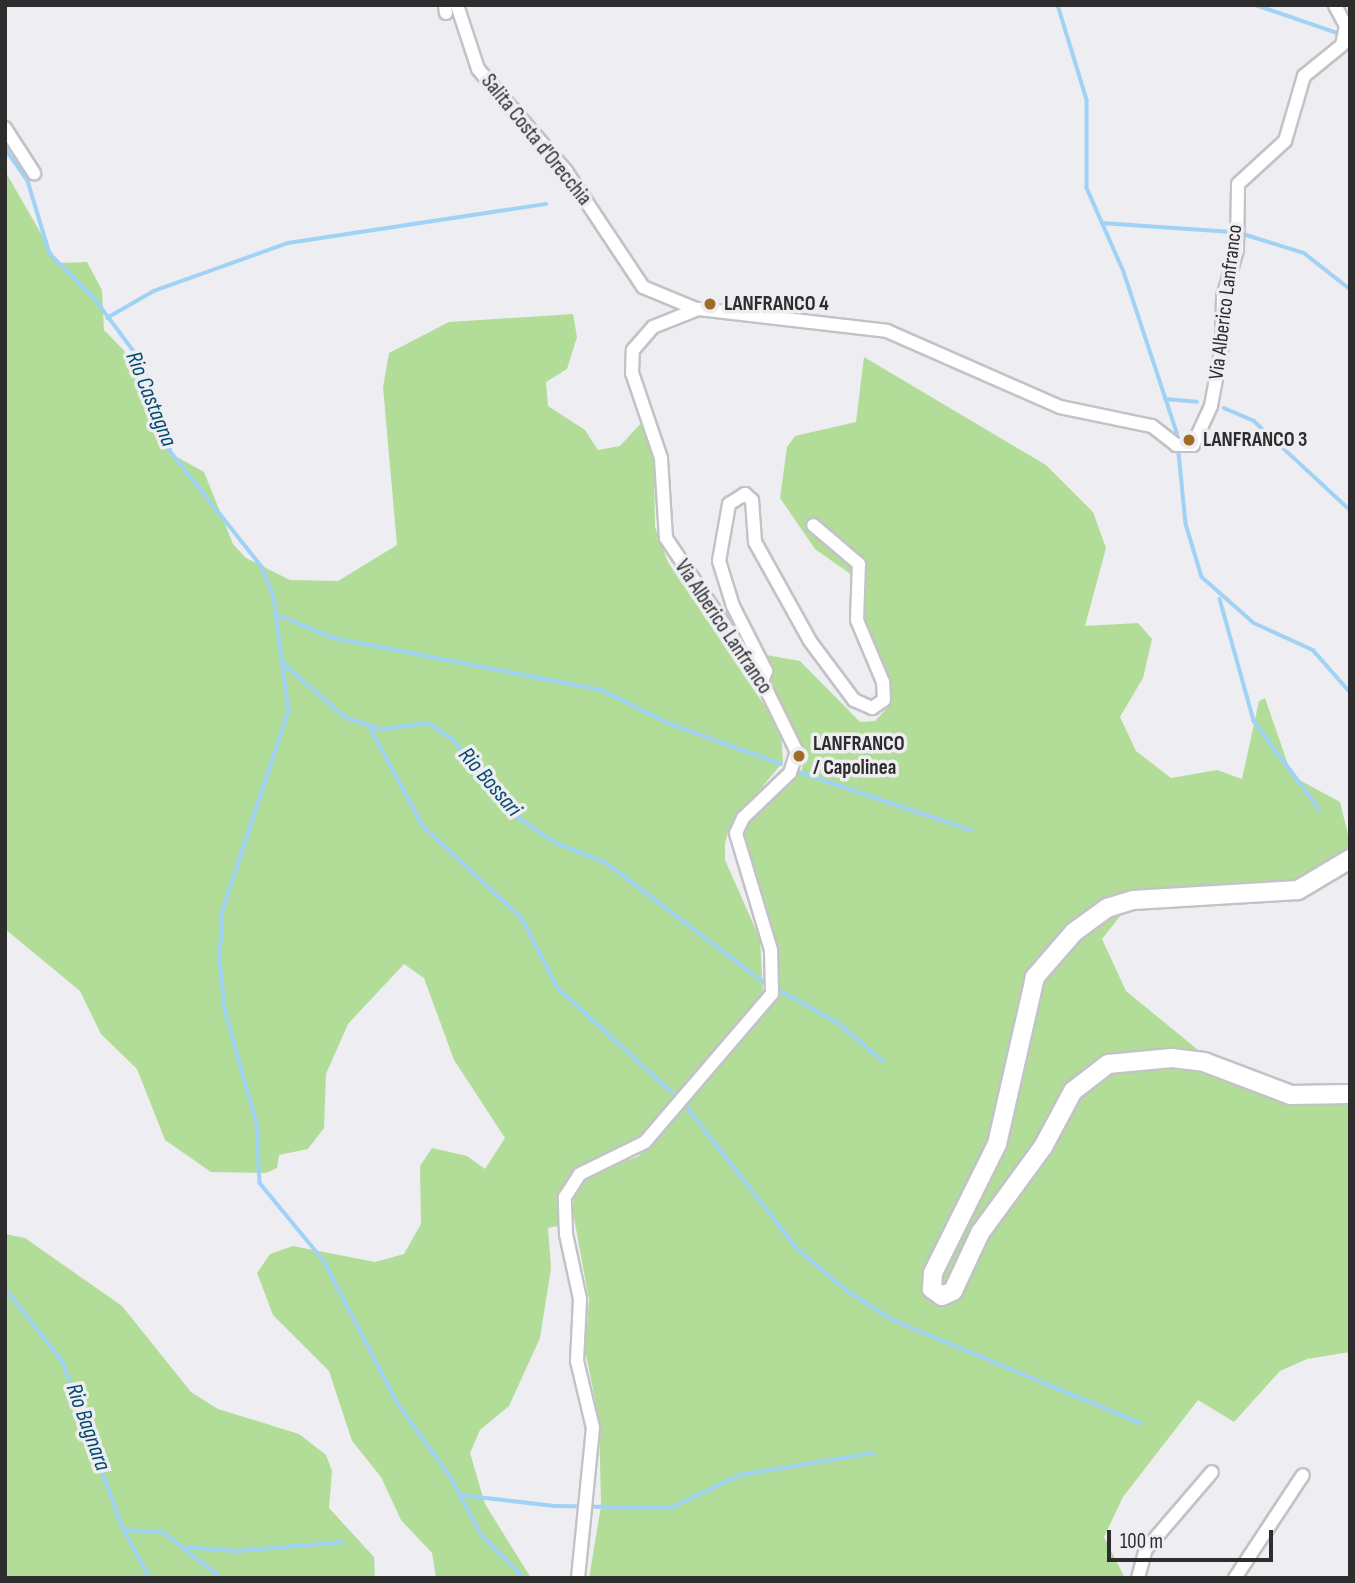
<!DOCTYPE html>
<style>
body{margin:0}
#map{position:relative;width:1355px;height:1583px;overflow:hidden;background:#eeedf1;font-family:"Sofia Sans Condensed",sans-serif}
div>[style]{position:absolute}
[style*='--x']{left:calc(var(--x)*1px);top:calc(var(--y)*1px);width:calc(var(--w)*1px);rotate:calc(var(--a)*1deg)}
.green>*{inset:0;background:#b2dd98}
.stream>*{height:3.5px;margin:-1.75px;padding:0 1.75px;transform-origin:1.75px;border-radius:1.75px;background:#a0d2f6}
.roads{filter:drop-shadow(2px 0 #c3c2c6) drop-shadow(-2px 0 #c3c2c6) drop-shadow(0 2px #c3c2c6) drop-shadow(0 -2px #c3c2c6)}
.street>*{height:12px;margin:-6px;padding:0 6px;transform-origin:6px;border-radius:6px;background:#fff}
.secondary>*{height:18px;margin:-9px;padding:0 9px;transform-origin:9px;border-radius:9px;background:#fff}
.dots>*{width:19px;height:19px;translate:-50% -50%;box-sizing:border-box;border:4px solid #eeedf1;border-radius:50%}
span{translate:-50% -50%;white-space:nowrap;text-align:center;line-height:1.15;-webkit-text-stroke:7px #eeedf1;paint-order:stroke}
.street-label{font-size:21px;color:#2d2d2e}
.poi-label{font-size:21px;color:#2d2d2e;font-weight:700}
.left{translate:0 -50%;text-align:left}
.water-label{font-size:23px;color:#004a70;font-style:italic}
.frame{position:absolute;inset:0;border:7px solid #2d2d2e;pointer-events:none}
.scale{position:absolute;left:1107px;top:1530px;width:166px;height:32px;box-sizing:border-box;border:4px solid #2d2d2e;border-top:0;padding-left:9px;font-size:21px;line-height:24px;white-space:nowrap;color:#2d2d2e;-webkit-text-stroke:5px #eeedf1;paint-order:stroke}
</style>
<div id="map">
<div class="green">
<i style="clip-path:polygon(5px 171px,58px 263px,87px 262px,102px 290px,104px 330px,148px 375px,170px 453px,204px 472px,233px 544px,246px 558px,290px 580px,338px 581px,397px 545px,383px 387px,389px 353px,449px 322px,573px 314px,577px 337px,567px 369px,546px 382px,548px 406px,585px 430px,598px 450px,620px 446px,642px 422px,646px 426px,654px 458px,655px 527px,668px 562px,781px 730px,783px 762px,730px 826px,725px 843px,725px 860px,760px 939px,763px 992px,645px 1135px,586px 1165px,558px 1195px,558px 1226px,548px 1228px,551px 1268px,540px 1338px,509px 1406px,480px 1430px,470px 1453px,485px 1504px,531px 1578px,436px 1578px,432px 1553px,401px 1520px,381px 1477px,352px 1441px,329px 1371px,273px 1315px,257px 1273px,270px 1254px,293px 1246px,375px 1262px,404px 1254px,421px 1224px,420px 1166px,432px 1148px,467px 1156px,485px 1169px,505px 1138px,454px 1060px,424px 978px,404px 964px,348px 1024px,326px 1074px,324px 1128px,308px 1149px,279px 1155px,277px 1168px,266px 1173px,211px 1172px,165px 1140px,137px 1069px,101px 1034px,80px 991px,5px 929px)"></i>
<i style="clip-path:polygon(864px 357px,1046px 465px,1093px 512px,1106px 548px,1085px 626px,1138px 623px,1152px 639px,1143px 678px,1120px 717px,1136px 751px,1171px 778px,1217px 770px,1242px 779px,1259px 701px,1265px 698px,1292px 776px,1340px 802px,1350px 843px,1343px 856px,1317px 872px,1262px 889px,1128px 906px,1102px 939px,1126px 991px,1203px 1054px,1291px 1087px,1350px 1086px,1350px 1352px,1307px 1359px,1280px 1371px,1234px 1422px,1198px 1400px,1123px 1497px,1104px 1537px,1125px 1578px,589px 1578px,601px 1506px,599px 1419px,585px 1350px,589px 1300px,572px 1207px,576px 1189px,590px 1175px,639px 1156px,779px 997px,770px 917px,741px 840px,746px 821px,802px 770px,803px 751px,772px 692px,766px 655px,800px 661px,860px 722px,875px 721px,889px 706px,889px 684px,863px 635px,866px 585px,815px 549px,780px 498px,787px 447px,795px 436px,856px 422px)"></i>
<i style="clip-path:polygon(5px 1234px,25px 1238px,122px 1306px,191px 1392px,218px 1409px,299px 1434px,326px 1455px,332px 1471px,329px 1508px,374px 1557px,375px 1578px,5px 1578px)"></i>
</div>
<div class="stream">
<i style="--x:1058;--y:5;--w:99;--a:73"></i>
<i style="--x:1087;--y:100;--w:88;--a:90"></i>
<i style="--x:1087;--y:188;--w:92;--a:66.2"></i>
<i style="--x:1124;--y:272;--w:169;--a:71.7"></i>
<i style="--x:1177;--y:432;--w:92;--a:84.4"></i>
<i style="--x:1186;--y:524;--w:55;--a:73.2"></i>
<i style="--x:1202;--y:577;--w:69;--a:41.5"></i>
<i style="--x:1254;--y:623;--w:65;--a:24.6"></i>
<i style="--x:1313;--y:650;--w:56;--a:48.6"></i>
<i style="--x:1256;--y:5;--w:89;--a:19"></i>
<i style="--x:5;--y:148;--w:40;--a:55.1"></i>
<i style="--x:28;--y:181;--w:76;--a:73.2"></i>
<i style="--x:50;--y:254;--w:64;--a:45"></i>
<i style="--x:95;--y:299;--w:74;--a:53.3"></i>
<i style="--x:139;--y:358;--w:99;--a:71.2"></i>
<i style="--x:171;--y:452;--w:147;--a:51.6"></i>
<i style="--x:262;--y:567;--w:32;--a:68"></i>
<i style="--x:274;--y:597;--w:115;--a:82.5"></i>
<i style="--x:289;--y:711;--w:211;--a:108.3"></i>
<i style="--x:223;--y:911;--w:48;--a:93.6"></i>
<i style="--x:220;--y:959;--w:50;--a:84.3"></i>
<i style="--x:225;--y:1009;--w:119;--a:74.5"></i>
<i style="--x:257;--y:1124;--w:59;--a:87.1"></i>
<i style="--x:260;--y:1183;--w:101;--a:50.6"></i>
<i style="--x:324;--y:1261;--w:159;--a:62.6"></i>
<i style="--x:397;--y:1402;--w:95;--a:54.5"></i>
<i style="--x:452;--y:1479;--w:64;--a:62.2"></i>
<i style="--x:482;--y:1536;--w:60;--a:44.3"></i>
<i style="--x:1102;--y:223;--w:130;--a:4"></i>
<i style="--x:1243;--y:234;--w:64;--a:17.3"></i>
<i style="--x:1304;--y:253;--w:58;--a:38"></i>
<i style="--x:107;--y:318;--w:54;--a:-29.9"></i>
<i style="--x:154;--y:291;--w:142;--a:-19.7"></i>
<i style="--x:288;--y:243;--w:261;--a:-8.6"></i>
<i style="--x:1165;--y:399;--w:32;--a:5"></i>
<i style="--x:1224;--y:408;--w:33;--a:23"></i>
<i style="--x:1254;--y:421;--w:131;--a:42.8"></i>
<i style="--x:1220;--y:599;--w:127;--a:74.4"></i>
<i style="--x:1254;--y:721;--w:111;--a:53.4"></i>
<i style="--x:278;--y:615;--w:61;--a:22.3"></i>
<i style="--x:334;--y:638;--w:273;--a:11"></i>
<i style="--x:602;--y:690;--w:74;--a:26.6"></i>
<i style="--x:668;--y:723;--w:120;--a:19.9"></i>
<i style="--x:283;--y:663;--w:84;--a:41.1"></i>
<i style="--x:346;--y:718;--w:39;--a:17"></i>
<i style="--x:383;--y:729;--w:45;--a:-7.6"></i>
<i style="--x:428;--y:723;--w:31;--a:33"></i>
<i style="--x:454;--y:740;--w:95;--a:51.4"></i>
<i style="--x:513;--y:814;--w:52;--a:34"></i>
<i style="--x:556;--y:843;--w:53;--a:21.2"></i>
<i style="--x:605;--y:862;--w:201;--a:37.1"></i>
<i style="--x:370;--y:727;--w:112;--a:61.8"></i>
<i style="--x:423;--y:826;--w:135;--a:42.9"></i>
<i style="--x:522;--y:918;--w:79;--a:62.8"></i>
<i style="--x:558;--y:988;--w:163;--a:42.5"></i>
<i style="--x:796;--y:771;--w:185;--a:18.6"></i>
<i style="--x:777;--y:989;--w:68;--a:28.8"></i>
<i style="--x:837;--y:1022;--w:60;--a:40.3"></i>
<i style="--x:684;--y:1103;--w:184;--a:52.1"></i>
<i style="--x:797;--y:1248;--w:65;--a:40.6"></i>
<i style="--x:846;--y:1290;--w:56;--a:32.6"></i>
<i style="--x:893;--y:1320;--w:268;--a:22.6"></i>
<i style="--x:5;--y:1288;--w:94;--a:51.9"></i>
<i style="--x:63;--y:1362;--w:174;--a:70.2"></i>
<i style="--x:122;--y:1526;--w:59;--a:61.7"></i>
<i style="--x:459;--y:1495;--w:98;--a:6.5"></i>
<i style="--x:556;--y:1506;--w:115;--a:1"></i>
<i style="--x:671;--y:1508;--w:76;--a:-25.6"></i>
<i style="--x:740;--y:1475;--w:135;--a:-9.4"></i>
<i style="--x:125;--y:1530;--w:38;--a:3"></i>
<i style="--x:163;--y:1532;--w:75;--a:37.9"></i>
<i style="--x:185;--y:1547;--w:51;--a:4.5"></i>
<i style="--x:236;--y:1551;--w:107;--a:-4.8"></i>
</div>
<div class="roads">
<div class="street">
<i style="--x:445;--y:5;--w:8;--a:83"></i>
<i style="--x:457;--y:5;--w:67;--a:71.8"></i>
<i style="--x:478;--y:69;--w:135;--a:49.2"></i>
<i style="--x:566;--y:171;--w:139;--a:56.4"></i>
<i style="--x:643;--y:287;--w:55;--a:22.4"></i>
<i style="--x:5;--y:128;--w:54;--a:57.2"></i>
<i style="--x:762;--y:681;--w:11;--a:-68"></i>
<i style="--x:766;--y:671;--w:73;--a:-116.9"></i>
<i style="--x:733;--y:606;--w:47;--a:-107.3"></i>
<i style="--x:719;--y:561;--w:58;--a:-80"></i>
<i style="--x:729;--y:504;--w:19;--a:-32"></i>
<i style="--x:745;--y:494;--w:9;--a:41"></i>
<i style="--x:752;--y:500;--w:42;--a:85.9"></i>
<i style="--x:755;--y:542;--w:113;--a:60.9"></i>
<i style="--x:810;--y:641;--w:74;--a:53.3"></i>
<i style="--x:854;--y:700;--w:20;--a:24"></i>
<i style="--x:872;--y:708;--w:14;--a:-34"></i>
<i style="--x:884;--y:700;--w:18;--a:-93"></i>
<i style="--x:883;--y:682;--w:67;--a:-112.8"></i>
<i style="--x:857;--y:620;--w:56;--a:-88"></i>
<i style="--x:859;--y:564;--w:60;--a:-139.7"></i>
<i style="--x:578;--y:1578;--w:151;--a:-84.3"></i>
<i style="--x:593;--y:1428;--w:69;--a:-103.4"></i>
<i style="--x:577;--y:1361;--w:62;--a:-87.2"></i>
<i style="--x:580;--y:1299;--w:66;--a:-102.2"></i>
<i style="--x:566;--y:1234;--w:37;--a:-92"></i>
<i style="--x:565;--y:1197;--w:27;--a:-57"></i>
<i style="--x:580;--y:1174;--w:72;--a:-26.2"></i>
<i style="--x:645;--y:1142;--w:195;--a:-49.4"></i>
<i style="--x:772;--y:994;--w:44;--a:-91.3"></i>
<i style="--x:771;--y:950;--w:122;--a:-106.7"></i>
<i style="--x:736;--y:833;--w:17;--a:-65"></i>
<i style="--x:743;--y:818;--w:65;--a:-43.8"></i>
<i style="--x:790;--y:773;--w:22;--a:-72"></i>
<i style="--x:797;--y:752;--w:79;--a:-116.2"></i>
<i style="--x:762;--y:681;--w:172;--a:-123.9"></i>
<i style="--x:666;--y:538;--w:80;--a:-93.6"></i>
<i style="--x:661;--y:458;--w:90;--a:-108.8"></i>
<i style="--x:632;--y:373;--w:23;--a:-88"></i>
<i style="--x:633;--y:350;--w:30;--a:-49"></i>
<i style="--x:653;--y:327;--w:48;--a:-21.8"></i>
<i style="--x:698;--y:309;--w:190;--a:6.6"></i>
<i style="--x:887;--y:331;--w:189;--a:23.7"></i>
<i style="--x:1060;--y:407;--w:94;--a:11.7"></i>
<i style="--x:1152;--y:426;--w:31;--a:38"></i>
<i style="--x:1176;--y:445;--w:17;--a:0"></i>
<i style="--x:1193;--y:445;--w:43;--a:-65.2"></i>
<i style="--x:1211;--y:406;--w:61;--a:-79.6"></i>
<i style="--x:1222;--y:346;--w:49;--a:-88.8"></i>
<i style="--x:1223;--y:297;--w:49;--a:-73.4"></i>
<i style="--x:1237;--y:250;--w:66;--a:-89.1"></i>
<i style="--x:1238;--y:184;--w:64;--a:-42.5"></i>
<i style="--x:1285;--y:141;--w:68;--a:-73.7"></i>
<i style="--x:1304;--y:76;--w:49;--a:-39.2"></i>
<i style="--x:1342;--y:45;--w:19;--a:-78"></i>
<i style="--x:1346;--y:26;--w:24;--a:-118"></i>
<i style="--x:1138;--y:1578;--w:30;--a:-75"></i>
<i style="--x:1146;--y:1549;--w:101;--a:-49.4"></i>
<i style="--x:1235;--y:1578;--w:123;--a:-56.6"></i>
</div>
<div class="secondary">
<i style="--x:1350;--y:859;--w:61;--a:149.2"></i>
<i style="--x:1298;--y:890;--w:165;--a:176.5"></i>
<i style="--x:1133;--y:900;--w:27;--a:163"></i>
<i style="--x:1107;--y:908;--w:41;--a:144"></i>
<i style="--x:1074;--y:932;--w:60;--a:130.9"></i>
<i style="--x:1035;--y:977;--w:171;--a:102.8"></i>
<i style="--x:997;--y:1144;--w:144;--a:116.4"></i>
<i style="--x:933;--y:1273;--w:16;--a:94"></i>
<i style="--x:932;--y:1289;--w:12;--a:35"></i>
<i style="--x:942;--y:1296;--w:12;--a:-24"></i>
<i style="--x:953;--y:1291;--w:64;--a:-65"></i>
<i style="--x:980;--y:1233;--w:107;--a:-53.8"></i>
<i style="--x:1043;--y:1147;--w:64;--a:-61.8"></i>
<i style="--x:1073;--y:1091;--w:44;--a:-37.6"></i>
<i style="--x:1108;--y:1064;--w:64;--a:-5.4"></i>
<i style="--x:1172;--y:1058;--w:32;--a:7"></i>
<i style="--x:1204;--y:1062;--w:93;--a:20.8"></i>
<i style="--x:1291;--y:1095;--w:59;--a:-1"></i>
</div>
</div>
<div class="dots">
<i style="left:710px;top:304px;background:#9e6c22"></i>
<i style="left:1189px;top:440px;background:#9e6c22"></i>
<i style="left:799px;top:756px;background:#9e6c22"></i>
</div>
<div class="street-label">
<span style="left:536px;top:140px;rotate:51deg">Salita Costa d'Orecchia</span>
<span style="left:1226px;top:302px;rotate:-83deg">Via Alberico Lanfranco</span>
<span style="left:723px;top:627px;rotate:56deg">Via Alberico Lanfranco</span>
</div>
<div class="poi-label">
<span class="left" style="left:724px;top:304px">LANFRANCO 4</span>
<span class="left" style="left:1203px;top:440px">LANFRANCO 3</span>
<span class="left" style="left:813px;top:756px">LANFRANCO<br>/ Capolinea</span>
</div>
<div class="water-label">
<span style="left:151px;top:399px;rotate:68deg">Rio Castagna</span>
<span style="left:490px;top:782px;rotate:49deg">Rio Bossari</span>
<span style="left:88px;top:1427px;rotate:70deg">Rio Bagnara</span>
</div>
<div class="frame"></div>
<div class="scale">100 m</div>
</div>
